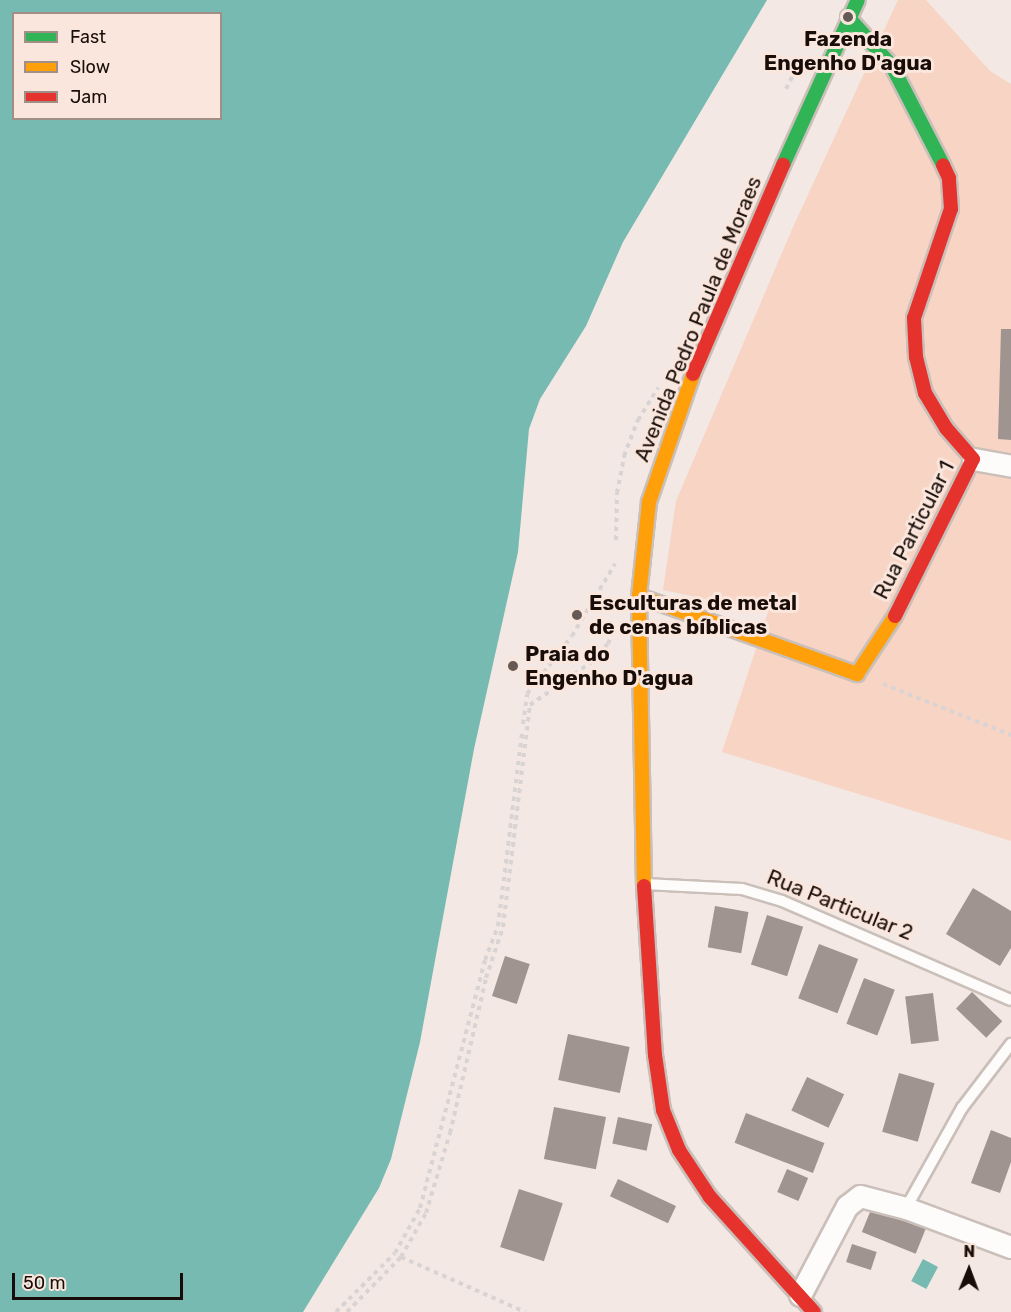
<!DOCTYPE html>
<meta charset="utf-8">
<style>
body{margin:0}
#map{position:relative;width:1011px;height:1312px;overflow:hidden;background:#f3e8e3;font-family:Rubik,sans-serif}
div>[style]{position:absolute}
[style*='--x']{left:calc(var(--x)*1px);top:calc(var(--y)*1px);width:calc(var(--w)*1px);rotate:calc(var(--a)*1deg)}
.green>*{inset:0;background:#f7d4c4}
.water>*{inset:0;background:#77bab2;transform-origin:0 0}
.building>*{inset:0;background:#9f948f;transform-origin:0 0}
.path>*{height:4px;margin-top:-2px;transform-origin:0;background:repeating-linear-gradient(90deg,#d9d4d3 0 4.5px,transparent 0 9px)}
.roads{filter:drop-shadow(2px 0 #cabfb9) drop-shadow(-2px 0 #cabfb9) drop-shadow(0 2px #cabfb9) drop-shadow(0 -2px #cabfb9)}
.lane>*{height:10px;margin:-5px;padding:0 5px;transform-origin:5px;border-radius:5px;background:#fdfcfb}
.street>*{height:21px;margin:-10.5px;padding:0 10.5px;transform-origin:10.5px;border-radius:10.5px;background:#fdfcfb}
.fast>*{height:14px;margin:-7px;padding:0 7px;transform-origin:7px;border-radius:7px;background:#30b455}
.slow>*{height:14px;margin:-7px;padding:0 7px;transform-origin:7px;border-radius:7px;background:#ff9f0a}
.jam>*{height:14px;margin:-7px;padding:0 7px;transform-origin:7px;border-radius:7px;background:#e5322d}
.dots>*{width:16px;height:16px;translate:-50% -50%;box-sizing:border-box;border:3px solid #fae6dc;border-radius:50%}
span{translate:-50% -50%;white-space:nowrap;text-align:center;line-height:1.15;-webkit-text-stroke:6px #fae6dc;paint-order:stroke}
.poi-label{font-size:21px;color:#180d08;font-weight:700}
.left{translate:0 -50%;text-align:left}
.street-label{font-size:21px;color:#180d08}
.legend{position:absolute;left:12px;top:12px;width:210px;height:108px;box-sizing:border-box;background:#fae6dc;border:2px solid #a08f87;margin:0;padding:8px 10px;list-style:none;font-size:18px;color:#180d08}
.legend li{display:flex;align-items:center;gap:12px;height:30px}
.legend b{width:30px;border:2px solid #a08f87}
.north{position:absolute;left:939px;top:1240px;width:60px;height:60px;-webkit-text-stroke:4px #fae6dc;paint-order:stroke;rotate:1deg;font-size:16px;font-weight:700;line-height:24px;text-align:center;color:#180d08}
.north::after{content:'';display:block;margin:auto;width:21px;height:27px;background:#180d08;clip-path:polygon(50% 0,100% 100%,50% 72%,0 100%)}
.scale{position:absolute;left:12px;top:1273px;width:171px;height:27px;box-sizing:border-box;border:3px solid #180d08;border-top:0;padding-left:8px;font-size:18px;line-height:21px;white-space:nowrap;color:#180d08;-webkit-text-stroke:4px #fae6dc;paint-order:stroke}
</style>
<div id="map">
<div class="green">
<i style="clip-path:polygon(898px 0,926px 0,990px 71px,1011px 84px,1011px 841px,722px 752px,768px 612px,663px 590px,676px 501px,793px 227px)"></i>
</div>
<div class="water">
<i style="clip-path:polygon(evenodd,0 0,767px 0,623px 242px,586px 326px,540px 399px,529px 429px,518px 552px,474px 749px,420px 1042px,391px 1159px,379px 1188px,303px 1312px,0 1312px,0 0,14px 14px,220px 14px,220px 118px,14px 118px,14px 14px)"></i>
<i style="left:923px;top:1259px;width:17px;height:25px;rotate:28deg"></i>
</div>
<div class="building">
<i style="clip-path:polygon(1001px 329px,1011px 329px,1011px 440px,998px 439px)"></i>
<i style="clip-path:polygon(973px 888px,1011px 911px,1011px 948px,1000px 966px,946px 934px)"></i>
<i style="left:715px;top:906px;width:34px;height:42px;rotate:10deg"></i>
<i style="left:767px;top:915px;width:38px;height:52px;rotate:18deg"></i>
<i style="left:819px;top:944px;width:42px;height:58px;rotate:21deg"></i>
<i style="left:505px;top:956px;width:26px;height:42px;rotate:18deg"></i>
<i style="left:864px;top:978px;width:33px;height:49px;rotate:21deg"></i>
<i style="left:972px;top:992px;width:42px;height:23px;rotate:44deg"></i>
<i style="left:933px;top:993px;width:48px;height:28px;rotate:83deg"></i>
<i style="left:568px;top:1034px;width:63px;height:47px;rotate:12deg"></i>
<i style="left:899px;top:1073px;width:37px;height:61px;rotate:16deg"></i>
<i style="left:807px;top:1077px;width:41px;height:37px;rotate:25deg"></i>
<i style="left:554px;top:1107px;width:53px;height:53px;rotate:11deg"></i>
<i style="left:746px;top:1113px;width:84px;height:32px;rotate:21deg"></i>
<i style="left:618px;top:1117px;width:35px;height:27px;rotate:12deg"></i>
<i style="clip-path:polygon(991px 1130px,1011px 1138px,1011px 1162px,1000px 1193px,971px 1183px)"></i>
<i style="left:787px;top:1169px;width:23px;height:25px;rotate:23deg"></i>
<i style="left:618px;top:1179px;width:64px;height:19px;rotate:25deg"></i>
<i style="left:519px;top:1189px;width:46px;height:61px;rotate:18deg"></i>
<i style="left:872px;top:1207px;width:58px;height:27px;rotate:22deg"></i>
<i style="left:852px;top:1244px;width:26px;height:19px;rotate:18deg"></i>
</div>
<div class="path">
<i style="--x:786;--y:89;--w:16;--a:-63"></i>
<i style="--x:616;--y:540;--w:47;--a:-88.8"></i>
<i style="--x:617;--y:493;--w:38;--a:-79"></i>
<i style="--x:624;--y:456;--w:39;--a:-69"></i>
<i style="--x:638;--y:420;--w:38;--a:-58"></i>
<i style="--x:883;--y:684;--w:138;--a:21.7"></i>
<i style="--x:523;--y:724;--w:30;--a:-82"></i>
<i style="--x:527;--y:694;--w:73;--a:-52.2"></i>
<i style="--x:572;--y:636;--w:84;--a:-59.2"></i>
<i style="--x:401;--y:1257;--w:136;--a:23.9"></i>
<i style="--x:336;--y:1312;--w:83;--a:-45"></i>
<i style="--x:395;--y:1253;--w:51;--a:-60.9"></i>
<i style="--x:420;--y:1208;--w:256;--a:-75.3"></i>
<i style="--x:485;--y:960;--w:36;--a:-69"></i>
<i style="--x:498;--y:926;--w:195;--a:-82.9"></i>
<i style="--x:347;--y:1312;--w:77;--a:-45.5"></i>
<i style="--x:401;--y:1257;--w:51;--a:-60.4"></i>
<i style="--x:426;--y:1213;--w:84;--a:-73.3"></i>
<i style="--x:450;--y:1133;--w:159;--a:-76.9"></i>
<i style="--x:486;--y:978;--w:54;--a:-71.6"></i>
<i style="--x:503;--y:927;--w:224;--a:-83.1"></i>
<i style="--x:530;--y:705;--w:77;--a:-34.9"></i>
<i style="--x:593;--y:661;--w:23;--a:-49"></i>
<i style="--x:608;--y:644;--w:14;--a:-69"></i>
</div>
<div class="roads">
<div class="lane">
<i style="--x:645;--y:884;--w:97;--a:3"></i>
<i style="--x:742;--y:889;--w:42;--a:16.7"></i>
<i style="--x:782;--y:901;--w:249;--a:23.4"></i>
<i style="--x:906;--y:1208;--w:115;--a:-60.8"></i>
<i style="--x:962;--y:1108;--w:81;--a:-52.6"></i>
</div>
<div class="street">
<i style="--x:973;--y:459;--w:39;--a:10"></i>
<i style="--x:800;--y:1295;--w:101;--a:-62.2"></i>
<i style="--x:847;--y:1206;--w:16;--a:-38"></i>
<i style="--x:860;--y:1196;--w:48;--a:14.6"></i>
<i style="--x:906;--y:1208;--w:112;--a:20.4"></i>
</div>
<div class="fast">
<i style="--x:848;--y:17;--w:66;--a:48.1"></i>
<i style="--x:892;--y:66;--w:111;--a:62.7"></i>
<i style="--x:783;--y:165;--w:181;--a:-65.6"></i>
</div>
<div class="slow">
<i style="--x:639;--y:596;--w:232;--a:19.7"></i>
<i style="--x:857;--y:674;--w:69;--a:-56.8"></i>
<i style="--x:644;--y:886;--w:290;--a:-91"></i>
<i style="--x:639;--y:596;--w:95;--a:-83.9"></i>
<i style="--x:649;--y:502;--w:135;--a:-71"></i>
</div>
<div class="jam">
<i style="--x:693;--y:374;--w:228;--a:-66.7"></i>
<i style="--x:895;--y:616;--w:175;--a:-63.6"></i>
<i style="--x:973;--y:459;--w:41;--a:-131.1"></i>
<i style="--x:946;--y:428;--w:41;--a:-121"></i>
<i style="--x:925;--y:393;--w:37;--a:-104"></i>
<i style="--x:916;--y:357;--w:39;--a:-93"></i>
<i style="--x:914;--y:318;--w:115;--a:-71.3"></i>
<i style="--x:951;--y:209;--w:31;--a:-94"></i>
<i style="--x:949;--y:178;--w:14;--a:-115"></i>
<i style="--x:644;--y:886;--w:169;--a:86.3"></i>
<i style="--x:655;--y:1055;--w:56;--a:81.7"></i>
<i style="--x:663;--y:1110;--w:43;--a:68.2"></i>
<i style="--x:679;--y:1150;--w:56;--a:56.6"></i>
<i style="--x:710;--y:1197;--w:155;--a:47.9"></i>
</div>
</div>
<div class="dots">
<i style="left:848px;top:17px;background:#655a55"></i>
<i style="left:577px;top:615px;background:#655a55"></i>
<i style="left:513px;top:666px;background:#655a55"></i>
</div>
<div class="poi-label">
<span style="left:848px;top:51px">Fazenda<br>Engenho D'agua</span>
<span class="left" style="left:589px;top:615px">Esculturas de metal<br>de cenas bíblicas</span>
<span class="left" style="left:525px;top:666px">Praia do<br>Engenho D'agua</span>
</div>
<div class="street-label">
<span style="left:698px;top:319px;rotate:-68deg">Avenida Pedro Paula de Moraes</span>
<span style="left:914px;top:530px;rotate:-63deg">Rua Particular 1</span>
<span style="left:840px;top:905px;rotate:22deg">Rua Particular 2</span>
</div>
<ul class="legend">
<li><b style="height:8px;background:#30b455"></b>Fast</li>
<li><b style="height:8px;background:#ff9f0a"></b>Slow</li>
<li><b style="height:8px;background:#e5322d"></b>Jam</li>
</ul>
<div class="north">N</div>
<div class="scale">50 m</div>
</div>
